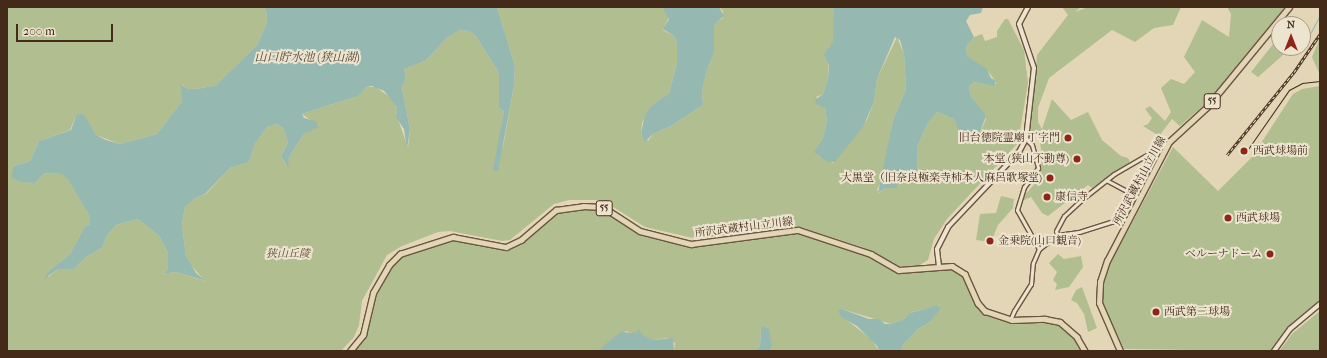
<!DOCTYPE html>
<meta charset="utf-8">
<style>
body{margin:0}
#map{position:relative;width:1327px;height:358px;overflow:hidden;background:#e3d6b7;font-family:"IM FELL French Canon","Noto Serif JP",serif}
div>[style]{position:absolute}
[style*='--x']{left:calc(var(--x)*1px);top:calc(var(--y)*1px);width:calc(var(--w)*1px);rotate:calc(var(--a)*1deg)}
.green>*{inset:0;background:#b1be90}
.water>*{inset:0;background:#95b9b0}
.stream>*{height:1px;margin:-0.5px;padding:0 0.5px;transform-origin:0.5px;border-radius:0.5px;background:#95b9b0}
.roads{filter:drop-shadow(1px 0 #6c5540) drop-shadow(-1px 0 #6c5540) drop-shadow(0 1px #6c5540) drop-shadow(0 -1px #6c5540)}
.street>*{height:3px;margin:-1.5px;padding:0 1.5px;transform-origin:1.5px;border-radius:1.5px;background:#ede4d0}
.secondary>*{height:4px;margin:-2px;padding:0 2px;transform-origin:2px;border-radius:2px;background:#ede4d0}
.primary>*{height:4.5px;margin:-2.25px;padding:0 2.25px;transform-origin:2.25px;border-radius:2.25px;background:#e3d6b7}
.tram>*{height:1px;margin:-0.5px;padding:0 0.5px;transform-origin:0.5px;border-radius:0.5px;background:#442a18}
.rail>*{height:2.5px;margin-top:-1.25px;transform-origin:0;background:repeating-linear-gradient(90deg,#ede4d0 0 3px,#442a18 0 6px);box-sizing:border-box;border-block:1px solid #442a18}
.dots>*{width:11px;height:11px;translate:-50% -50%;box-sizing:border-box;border:2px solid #ede4d0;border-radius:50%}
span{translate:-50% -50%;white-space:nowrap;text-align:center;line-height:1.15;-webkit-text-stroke:4px #ede4d0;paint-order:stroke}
.shield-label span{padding:1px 3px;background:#ede4d0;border:1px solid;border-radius:3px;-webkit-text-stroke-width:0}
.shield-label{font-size:10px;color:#442a18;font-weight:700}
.poi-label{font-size:11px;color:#442a18}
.right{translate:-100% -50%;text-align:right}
.left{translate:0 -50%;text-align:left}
.street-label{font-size:11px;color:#442a18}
.park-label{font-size:11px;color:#5a4830;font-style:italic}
.water-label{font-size:12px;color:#544736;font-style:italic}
.frame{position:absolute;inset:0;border:8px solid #442a18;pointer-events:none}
.north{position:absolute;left:1271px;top:16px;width:40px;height:40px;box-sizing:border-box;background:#ede4d0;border:1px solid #a99a86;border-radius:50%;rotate:0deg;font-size:11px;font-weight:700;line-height:16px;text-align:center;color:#442a18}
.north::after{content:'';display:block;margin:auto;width:14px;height:18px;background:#8f2418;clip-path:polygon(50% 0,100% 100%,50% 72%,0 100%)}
.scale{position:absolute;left:16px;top:24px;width:97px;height:18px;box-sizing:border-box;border:2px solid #442a18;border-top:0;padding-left:5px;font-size:12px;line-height:14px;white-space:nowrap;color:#442a18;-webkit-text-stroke:3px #ede4d0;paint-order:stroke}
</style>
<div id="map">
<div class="green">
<i style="clip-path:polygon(7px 7px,259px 7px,266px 9px,267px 22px,257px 45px,216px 85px,197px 89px,188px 89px,182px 84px,182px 101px,157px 134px,120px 144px,96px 135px,85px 118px,75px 118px,70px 130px,39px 141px,30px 161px,14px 166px,25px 182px,35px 183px,45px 173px,61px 174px,68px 178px,90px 217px,90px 224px,85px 226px,70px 254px,49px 271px,48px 277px,58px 269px,74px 269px,86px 257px,103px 247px,106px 237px,116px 225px,138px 219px,159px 236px,168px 253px,168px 269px,163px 274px,176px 272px,205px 281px,188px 262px,186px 256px,182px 224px,185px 207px,194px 199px,206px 194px,230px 168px,249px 162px,255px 144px,267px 127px,277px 124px,283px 128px,288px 142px,281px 156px,287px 167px,289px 157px,304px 134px,319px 126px,302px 114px,355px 97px,366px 87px,376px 87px,392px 99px,398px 109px,396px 113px,408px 148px,410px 129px,402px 88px,406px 78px,404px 69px,425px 61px,447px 38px,460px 30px,469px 31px,476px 36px,499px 73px,499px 108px,504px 111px,498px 149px,503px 147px,514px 86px,515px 66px,497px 7px,662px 7px,669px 17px,663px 30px,674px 36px,677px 43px,677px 64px,669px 93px,651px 106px,642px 123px,641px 134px,648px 141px,653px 134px,671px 126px,703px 105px,702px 91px,706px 73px,714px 53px,714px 24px,723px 18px,723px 11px,719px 7px,834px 7px,835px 28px,833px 44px,829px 47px,828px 79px,823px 94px,816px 97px,825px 108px,827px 121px,823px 138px,816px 150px,819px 156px,833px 163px,867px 120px,874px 102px,877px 79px,897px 37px,904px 54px,906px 89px,893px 120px,882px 180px,877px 190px,879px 193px,886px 188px,898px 186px,901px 174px,918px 181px,917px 147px,928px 123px,937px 112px,954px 119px,963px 139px,973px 141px,978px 137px,986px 119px,971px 97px,969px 87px,974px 82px,989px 85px,996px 84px,996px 82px,988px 71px,967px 56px,966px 47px,974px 37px,982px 34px,985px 41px,997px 37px,997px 31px,1005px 19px,1008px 19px,1024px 50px,1028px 83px,1018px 143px,947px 219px,934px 239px,928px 260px,918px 266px,895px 266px,862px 247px,800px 227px,782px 228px,778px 226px,697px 239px,645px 227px,602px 200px,569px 200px,554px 204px,510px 240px,502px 241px,450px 231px,438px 232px,402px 246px,387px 255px,362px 301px,359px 325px,354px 337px,341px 351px,7px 351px)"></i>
<i style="clip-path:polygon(1062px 7px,1081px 7px,1075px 12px,1088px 7px,1181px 7px,1173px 25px,1154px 28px,1135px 42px,1112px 30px,1049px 78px,1038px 108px,1038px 122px,1042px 129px,1052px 99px,1071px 120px,1088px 112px,1102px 140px,1121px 156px,1128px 158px,1130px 162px,1092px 188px,1088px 185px,1048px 216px,1042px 213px,1031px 197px,1024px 200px,1022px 198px,1040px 178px,1042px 158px,1039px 134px,1030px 133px,1037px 55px,1068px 15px)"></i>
<i style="clip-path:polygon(1227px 7px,1284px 7px,1271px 28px,1213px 97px,1180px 126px,1172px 119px,1159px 136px,1143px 126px,1148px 124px,1152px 118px,1145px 109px,1150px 106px,1165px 121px,1171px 112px,1161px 88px,1171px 79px,1184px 84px,1195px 72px,1184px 57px,1202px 20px,1229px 37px,1231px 14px)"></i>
<i style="clip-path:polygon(1278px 38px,1279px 48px,1291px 48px,1258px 77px,1251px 72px)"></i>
<i style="clip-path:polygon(1320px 38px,1320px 75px,1312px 57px)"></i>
<i style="clip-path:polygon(1320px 86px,1320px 301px,1297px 321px,1272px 351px,1124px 349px,1104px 309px,1102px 299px,1104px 281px,1111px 262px,1173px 147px,1218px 191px,1252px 157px,1293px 94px,1302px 89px)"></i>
<i style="clip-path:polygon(1001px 196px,1014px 199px,1013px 208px,998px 225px,991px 242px,976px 240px,980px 214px,996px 213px)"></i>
<i style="clip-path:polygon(601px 207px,635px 229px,691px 244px,798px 230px,847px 245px,899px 270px,948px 266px,965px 274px,981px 307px,1001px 318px,1054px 320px,1071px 330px,1085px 351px,901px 351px,903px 345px,918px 329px,930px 322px,940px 305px,912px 312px,903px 320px,891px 324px,842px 309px,847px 320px,872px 340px,879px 351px,770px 351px,772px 346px,761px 326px,760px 346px,755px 351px,674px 351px,675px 343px,667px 338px,653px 340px,626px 331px,597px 351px,350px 351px,360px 340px,370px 300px,389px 265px,400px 254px,444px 238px,512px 245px,556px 210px)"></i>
<i style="clip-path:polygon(1058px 254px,1064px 259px,1081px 256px,1083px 267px,1069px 287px,1055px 290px,1057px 284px,1053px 280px,1057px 272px,1049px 263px)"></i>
<i style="clip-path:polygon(1082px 287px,1097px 328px,1088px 332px,1084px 314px,1077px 303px,1071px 300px,1076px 290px)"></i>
<i style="clip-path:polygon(1320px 311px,1320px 351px,1279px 351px,1293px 333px)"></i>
</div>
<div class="water">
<i style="clip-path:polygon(259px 7px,497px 7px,515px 66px,514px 86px,498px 171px,493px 170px,504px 111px,499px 108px,499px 73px,476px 36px,469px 31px,460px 30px,447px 38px,425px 61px,404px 69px,406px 78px,402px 88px,410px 129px,407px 149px,404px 129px,396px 117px,397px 107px,384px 91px,372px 86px,366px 87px,358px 96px,302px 114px,304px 118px,315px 121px,319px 127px,304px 134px,289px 157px,288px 168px,281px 156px,288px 142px,283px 128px,277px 124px,267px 127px,255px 144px,249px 162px,230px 168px,205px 194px,194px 199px,185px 207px,182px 224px,186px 256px,196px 273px,206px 281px,176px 272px,163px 274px,168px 269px,168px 253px,159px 236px,138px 219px,116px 225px,106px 237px,103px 247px,86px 257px,74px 269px,58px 269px,44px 279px,49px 271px,70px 254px,85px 226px,90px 224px,90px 217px,68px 179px,61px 174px,45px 173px,35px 183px,21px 182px,11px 177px,14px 166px,30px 161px,39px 141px,71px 130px,76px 116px,79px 114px,83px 114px,88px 121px,96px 135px,106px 140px,120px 144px,157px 134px,182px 101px,181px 84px,188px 89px,197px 89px,216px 85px,257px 45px,267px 22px,266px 9px)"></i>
<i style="clip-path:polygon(662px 7px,719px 7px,724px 16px,714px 25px,714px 53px,706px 73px,702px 91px,703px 105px,671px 126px,653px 134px,645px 142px,641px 133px,645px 115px,651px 106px,669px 93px,677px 64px,677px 43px,674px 36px,663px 29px,669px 19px)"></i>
<i style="clip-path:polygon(834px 7px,983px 7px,981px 13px,970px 15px,966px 21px,974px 37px,966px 47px,967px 56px,987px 69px,991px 78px,996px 81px,994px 86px,974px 82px,969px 87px,971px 97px,986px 116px,978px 137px,973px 141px,962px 139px,954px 119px,937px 112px,928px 123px,917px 147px,918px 180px,913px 181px,901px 174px,897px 188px,886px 188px,878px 193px,893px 120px,906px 89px,904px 54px,900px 40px,895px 37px,877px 79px,874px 102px,863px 127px,835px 162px,827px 162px,817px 154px,814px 152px,823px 138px,827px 121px,825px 108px,816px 104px,815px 100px,823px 94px,828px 79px,829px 65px,824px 54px,833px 42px)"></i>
<i style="clip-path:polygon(938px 305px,941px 308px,930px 322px,918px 329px,903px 345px,901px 351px,879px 351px,877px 346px,857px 326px,841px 317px,838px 310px,842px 309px,869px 319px,879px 319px,885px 324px,891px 324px,903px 320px,910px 313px)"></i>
<i style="clip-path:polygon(761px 326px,769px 329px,772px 346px,770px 351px,755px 351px,760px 346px)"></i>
<i style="clip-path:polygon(639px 329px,642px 335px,653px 340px,673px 338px,674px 351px,597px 351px,621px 332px,636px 333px)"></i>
</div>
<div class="stream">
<i style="--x:1303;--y:38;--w:10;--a:-37"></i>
<i style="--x:1311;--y:32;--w:19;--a:-62"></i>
</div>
<div class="roads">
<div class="street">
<i style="--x:1026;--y:139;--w:8;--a:45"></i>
<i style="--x:1032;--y:145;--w:24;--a:75"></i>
<i style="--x:1038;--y:168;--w:24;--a:126"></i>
<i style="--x:1024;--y:187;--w:24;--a:107"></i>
<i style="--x:1017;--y:210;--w:45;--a:60.6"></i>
<i style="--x:1039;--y:249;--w:23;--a:-38"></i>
<i style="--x:1057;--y:235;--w:4;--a:-104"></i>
<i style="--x:1056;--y:231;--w:17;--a:-62"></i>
<i style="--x:1064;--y:216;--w:23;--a:-43"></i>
<i style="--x:1081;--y:200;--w:42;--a:-38.2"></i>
<i style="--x:1114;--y:174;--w:64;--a:-30.2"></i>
<i style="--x:1106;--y:180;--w:38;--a:28"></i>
<i style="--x:1057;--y:235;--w:22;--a:-8"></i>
<i style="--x:1079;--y:232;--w:43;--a:-17.6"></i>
<i style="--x:1120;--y:219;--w:9;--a:6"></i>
<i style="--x:1010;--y:320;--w:10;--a:-66"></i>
<i style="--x:1014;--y:311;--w:32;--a:-58"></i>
<i style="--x:1031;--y:284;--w:21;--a:-85"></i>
<i style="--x:1033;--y:263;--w:15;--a:-67"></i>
</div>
<div class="secondary">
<i style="--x:939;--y:266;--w:17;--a:-97"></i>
<i style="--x:937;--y:249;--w:25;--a:-63"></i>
<i style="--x:948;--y:227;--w:103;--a:-46.6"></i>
<i style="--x:1019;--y:152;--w:15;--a:-62"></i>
<i style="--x:1026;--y:139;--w:71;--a:-83.6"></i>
<i style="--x:1034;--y:68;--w:46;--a:-108.8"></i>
<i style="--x:1019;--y:24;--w:19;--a:-62"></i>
<i style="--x:1274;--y:351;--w:27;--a:-54"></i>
<i style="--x:1290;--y:329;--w:39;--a:-40"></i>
</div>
<div class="primary">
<i style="--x:350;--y:351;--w:21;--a:-51"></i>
<i style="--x:363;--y:335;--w:43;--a:-76.6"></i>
<i style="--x:373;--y:293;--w:32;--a:-60"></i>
<i style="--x:389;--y:265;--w:16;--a:-45"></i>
<i style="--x:400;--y:254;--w:56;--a:-17.8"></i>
<i style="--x:453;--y:237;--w:54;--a:10.7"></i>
<i style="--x:506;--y:247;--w:17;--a:-25"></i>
<i style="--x:521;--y:240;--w:46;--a:-40.6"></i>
<i style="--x:556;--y:210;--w:27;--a:-8"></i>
<i style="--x:583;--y:206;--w:20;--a:3"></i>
<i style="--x:603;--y:207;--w:44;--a:33"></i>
<i style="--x:640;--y:231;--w:53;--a:14.3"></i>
<i style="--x:691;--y:244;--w:108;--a:-7.5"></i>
<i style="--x:798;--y:230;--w:77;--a:18.2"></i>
<i style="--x:871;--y:254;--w:32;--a:30"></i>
<i style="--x:899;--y:270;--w:53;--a:-4.3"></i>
<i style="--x:952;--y:266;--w:15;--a:32"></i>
<i style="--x:965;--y:274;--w:32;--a:66"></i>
<i style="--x:978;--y:303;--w:11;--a:49"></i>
<i style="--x:985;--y:311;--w:28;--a:18"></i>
<i style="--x:1012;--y:320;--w:33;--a:-2"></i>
<i style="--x:1045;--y:319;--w:15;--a:11"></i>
<i style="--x:1060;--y:322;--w:23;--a:41"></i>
<i style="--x:1077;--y:337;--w:16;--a:60"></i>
<i style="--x:1120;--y:351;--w:52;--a:-113.6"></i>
<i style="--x:1099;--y:303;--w:21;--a:-87"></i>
<i style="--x:1100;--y:282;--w:22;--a:-72"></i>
<i style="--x:1107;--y:261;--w:134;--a:-62.5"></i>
<i style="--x:1169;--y:142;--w:52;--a:-42.6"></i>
<i style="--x:1207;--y:107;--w:129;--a:-50.6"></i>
</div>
</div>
<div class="tram">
<i style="--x:1248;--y:149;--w:72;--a:-55.2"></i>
<i style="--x:1289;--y:90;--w:15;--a:-28"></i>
<i style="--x:1302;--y:83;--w:18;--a:-6"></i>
</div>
<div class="rail">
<i style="--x:1227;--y:155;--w:107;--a:-51.1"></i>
<i style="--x:1294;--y:72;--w:46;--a:-55.6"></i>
</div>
<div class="dots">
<i style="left:1068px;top:138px;background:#8f2418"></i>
<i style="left:1244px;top:151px;background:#8f2418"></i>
<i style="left:1077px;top:159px;background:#8f2418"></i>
<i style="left:1050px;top:178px;background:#8f2418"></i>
<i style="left:1047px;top:197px;background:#8f2418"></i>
<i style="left:1228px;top:218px;background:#8f2418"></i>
<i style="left:990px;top:241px;background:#8f2418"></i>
<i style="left:1270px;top:254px;background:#8f2418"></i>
<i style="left:1156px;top:312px;background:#8f2418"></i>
</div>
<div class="shield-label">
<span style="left:1212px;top:101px">55</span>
<span style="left:604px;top:208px">55</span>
</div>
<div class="poi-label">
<span class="right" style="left:1060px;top:138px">旧台徳院霊廟 丁字門</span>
<span class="left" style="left:1253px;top:151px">西武球場前</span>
<span class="right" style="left:1069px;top:159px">本堂 (狭山不動尊)</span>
<span class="right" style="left:1042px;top:178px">大黒堂（旧奈良極楽寺柿本人麻呂歌塚堂)</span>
<span class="left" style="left:1055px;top:197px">康信寺</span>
<span class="left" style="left:1236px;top:218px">西武球場</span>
<span class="left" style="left:998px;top:241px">金乗院(山口観音)</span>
<span class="right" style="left:1262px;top:254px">ベルーナドーム</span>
<span class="left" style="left:1164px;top:312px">西武第二球場</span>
</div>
<div class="street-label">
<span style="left:1140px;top:181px;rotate:-62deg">所沢武蔵村山立川線</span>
<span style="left:744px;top:228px;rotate:-7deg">所沢武蔵村山立川線</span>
</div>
<div class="park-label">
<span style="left:288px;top:254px">狭山丘陵</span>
</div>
<div class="water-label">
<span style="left:307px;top:58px">山口貯水池 (狭山湖)</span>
</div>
<div class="frame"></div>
<div class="north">N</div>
<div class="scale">200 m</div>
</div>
